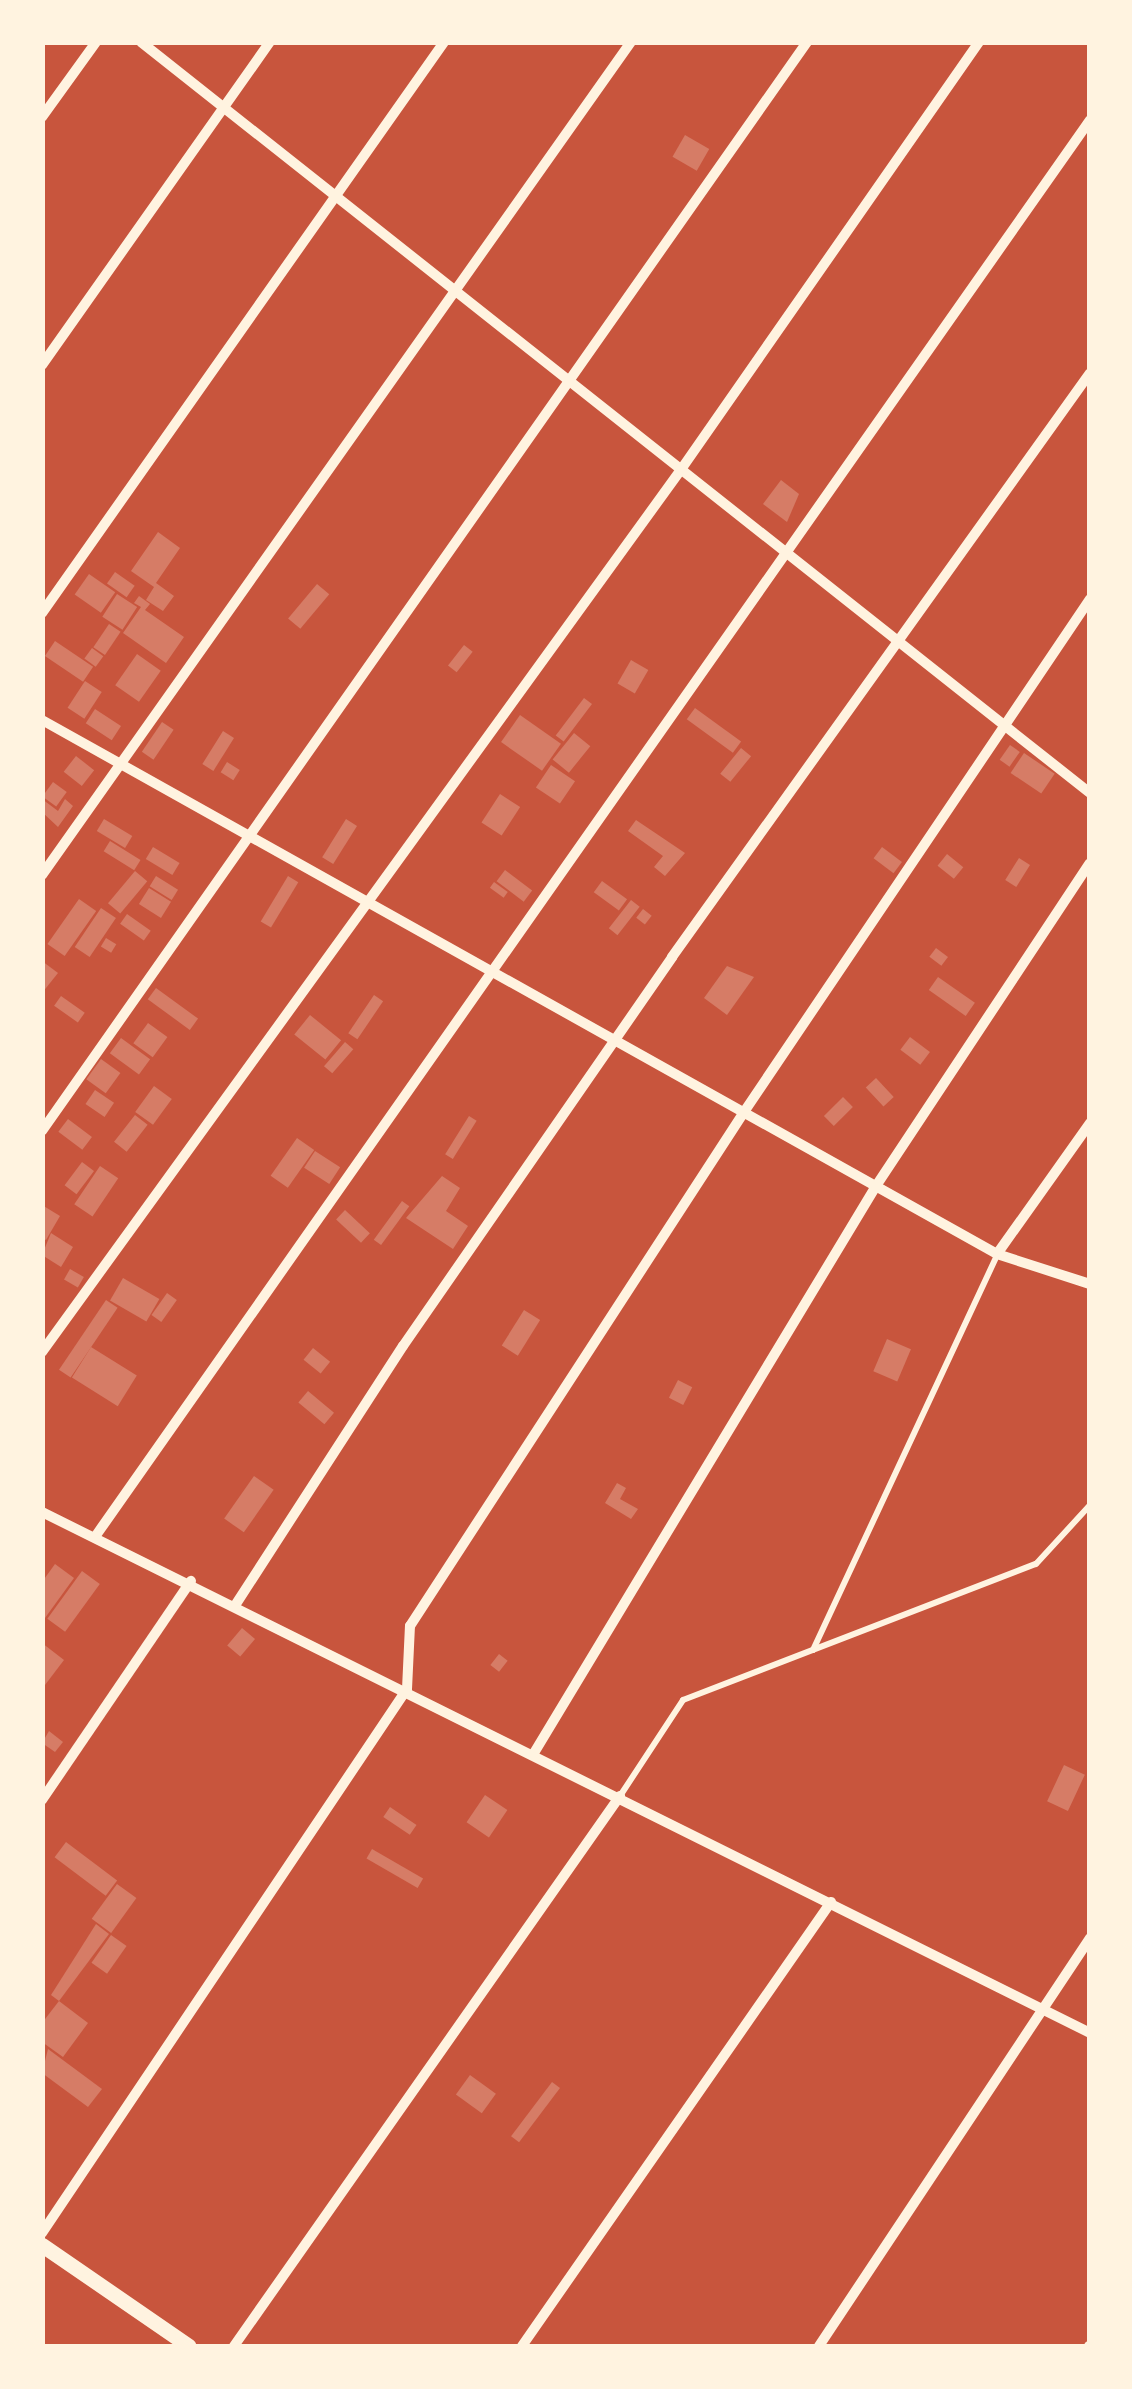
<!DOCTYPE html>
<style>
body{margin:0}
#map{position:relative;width:1132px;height:2389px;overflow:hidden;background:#c8553d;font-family:Quicksand,sans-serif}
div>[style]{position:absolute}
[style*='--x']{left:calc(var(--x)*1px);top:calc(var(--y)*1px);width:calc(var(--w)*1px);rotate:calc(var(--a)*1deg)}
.building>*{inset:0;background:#d67c66;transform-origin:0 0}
.service>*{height:6px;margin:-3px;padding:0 3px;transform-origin:3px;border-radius:3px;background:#fff3e0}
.minor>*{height:10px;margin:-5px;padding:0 5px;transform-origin:5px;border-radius:5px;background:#fff3e0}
.tertiary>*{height:15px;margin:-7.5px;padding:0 7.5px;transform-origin:7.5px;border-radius:7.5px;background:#fff3e0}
span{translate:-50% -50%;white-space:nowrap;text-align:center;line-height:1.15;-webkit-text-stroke:10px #fff3e0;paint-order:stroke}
.frame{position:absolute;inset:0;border:45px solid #fff3e0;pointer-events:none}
</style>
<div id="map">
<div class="building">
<i style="left:685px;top:135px;width:28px;height:25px;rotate:30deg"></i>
<i style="clip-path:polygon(781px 480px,799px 494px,787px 522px,763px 504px)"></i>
<i style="clip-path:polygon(158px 532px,180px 548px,156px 583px,174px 596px,163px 611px,146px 600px,154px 587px,131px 571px)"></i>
<i style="left:115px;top:572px;width:24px;height:14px;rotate:35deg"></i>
<i style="left:89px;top:574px;width:32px;height:25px;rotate:35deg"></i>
<i style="left:317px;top:584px;width:16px;height:45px;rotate:40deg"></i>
<i style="left:117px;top:594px;width:24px;height:27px;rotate:33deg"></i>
<i style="clip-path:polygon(139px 596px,150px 604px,145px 610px,184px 637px,166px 663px,123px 633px,141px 607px,134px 603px)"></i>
<i style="left:109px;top:624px;width:14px;height:28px;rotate:34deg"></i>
<i style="left:55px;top:641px;width:46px;height:18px;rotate:34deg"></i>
<i style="left:464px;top:645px;width:11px;height:26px;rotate:38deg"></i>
<i style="left:92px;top:648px;width:14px;height:13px;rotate:36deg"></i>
<i style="left:137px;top:654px;width:29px;height:38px;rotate:35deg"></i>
<i style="left:631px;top:660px;width:20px;height:27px;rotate:30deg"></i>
<i style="left:85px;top:681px;width:20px;height:32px;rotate:33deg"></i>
<i style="left:584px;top:698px;width:10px;height:47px;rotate:37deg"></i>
<i style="left:695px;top:708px;width:57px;height:14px;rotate:36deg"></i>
<i style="left:95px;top:709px;width:31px;height:17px;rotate:33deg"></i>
<i style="left:520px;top:715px;width:50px;height:33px;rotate:35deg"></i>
<i style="left:162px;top:722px;width:14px;height:36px;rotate:34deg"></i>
<i style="left:223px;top:731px;width:13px;height:39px;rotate:32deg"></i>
<i style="left:574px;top:733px;width:21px;height:34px;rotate:39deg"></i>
<i style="left:1010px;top:745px;width:12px;height:18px;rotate:35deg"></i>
<i style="left:741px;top:748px;width:13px;height:33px;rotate:39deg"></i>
<i style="left:1024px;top:753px;width:37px;height:24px;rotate:34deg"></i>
<i style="left:76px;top:756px;width:23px;height:20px;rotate:38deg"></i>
<i style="left:227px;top:762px;width:15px;height:12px;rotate:32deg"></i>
<i style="left:551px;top:765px;width:29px;height:27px;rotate:34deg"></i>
<i style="left:53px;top:782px;width:17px;height:18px;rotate:36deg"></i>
<i style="left:500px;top:794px;width:24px;height:34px;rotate:33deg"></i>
<i style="clip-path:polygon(42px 799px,58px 811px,65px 799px,73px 806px,58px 827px,42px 812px)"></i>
<i style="left:104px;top:819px;width:33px;height:14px;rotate:31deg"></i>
<i style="left:346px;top:819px;width:13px;height:45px;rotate:32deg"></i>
<i style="clip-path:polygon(636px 820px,685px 853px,665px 876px,654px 867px,663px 856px,628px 831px)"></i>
<i style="left:110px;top:841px;width:36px;height:12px;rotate:32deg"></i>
<i style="left:153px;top:847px;width:31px;height:14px;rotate:31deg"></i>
<i style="left:882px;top:847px;width:25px;height:14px;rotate:37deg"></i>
<i style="left:947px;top:854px;width:21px;height:15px;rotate:39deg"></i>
<i style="left:1019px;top:858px;width:13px;height:26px;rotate:32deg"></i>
<i style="left:505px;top:870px;width:34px;height:14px;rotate:37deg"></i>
<i style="left:135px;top:871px;width:16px;height:42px;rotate:40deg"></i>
<i style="left:156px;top:876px;width:26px;height:12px;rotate:32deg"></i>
<i style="left:288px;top:876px;width:12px;height:53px;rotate:31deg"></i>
<i style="left:602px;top:881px;width:31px;height:14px;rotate:36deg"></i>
<i style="left:494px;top:882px;width:17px;height:7px;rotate:36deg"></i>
<i style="left:149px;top:888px;width:26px;height:19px;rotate:32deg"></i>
<i style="left:79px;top:899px;width:21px;height:55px;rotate:35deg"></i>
<i style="left:631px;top:900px;width:11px;height:36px;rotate:38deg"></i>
<i style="left:101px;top:908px;width:18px;height:47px;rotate:34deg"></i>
<i style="left:643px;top:909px;width:11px;height:11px;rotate:38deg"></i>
<i style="left:127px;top:914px;width:29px;height:12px;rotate:35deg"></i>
<i style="left:106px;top:938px;width:12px;height:10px;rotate:31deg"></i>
<i style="left:936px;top:948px;width:15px;height:11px;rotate:37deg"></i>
<i style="clip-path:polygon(42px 961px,58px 973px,42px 993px)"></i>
<i style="clip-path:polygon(727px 966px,754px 977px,727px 1015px,704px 998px)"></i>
<i style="left:938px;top:977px;width:45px;height:16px;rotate:35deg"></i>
<i style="left:156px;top:988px;width:52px;height:14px;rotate:36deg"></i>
<i style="left:374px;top:995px;width:11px;height:46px;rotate:34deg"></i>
<i style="left:61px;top:996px;width:29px;height:12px;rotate:35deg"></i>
<i style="left:310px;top:1015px;width:40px;height:25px;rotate:39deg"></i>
<i style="left:148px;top:1023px;width:24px;height:25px;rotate:36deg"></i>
<i style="left:910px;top:1037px;width:25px;height:16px;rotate:37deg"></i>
<i style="left:121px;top:1038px;width:36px;height:19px;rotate:36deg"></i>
<i style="left:345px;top:1042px;width:11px;height:32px;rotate:41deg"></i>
<i style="left:101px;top:1059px;width:24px;height:25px;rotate:36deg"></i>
<i style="left:876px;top:1078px;width:26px;height:14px;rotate:47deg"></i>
<i style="left:154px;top:1086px;width:22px;height:32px;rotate:36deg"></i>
<i style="left:95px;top:1090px;width:23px;height:17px;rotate:34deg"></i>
<i style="left:843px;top:1097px;width:14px;height:27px;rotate:45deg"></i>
<i style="left:135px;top:1115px;width:16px;height:34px;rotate:38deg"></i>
<i style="left:469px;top:1116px;width:9px;height:45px;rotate:32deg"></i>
<i style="left:68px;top:1119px;width:30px;height:16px;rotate:37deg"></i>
<i style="left:297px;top:1138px;width:21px;height:46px;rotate:35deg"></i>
<i style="left:315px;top:1151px;width:30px;height:20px;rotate:33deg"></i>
<i style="left:82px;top:1162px;width:15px;height:29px;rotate:37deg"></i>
<i style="left:100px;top:1166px;width:22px;height:46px;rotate:34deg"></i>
<i style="clip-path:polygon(442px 1176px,460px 1188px,446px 1211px,468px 1226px,453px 1249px,406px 1218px)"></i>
<i style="left:402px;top:1201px;width:9px;height:48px;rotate:36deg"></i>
<i style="clip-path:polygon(42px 1205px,60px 1216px,46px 1240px,42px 1238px)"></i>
<i style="left:345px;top:1210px;width:34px;height:13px;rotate:43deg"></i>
<i style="clip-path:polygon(51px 1233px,73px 1247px,61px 1267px,42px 1255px)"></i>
<i style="left:70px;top:1269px;width:16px;height:12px;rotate:30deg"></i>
<i style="left:123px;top:1278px;width:42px;height:26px;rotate:30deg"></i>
<i style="left:167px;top:1293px;width:12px;height:27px;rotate:35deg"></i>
<i style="left:106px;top:1300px;width:14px;height:84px;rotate:34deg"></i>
<i style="left:524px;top:1310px;width:19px;height:42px;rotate:32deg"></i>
<i style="left:887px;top:1339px;width:26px;height:35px;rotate:23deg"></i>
<i style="left:91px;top:1347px;width:54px;height:36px;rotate:32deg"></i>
<i style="left:313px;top:1348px;width:22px;height:15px;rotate:39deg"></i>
<i style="left:678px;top:1380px;width:16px;height:20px;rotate:27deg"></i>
<i style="left:308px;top:1391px;width:34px;height:15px;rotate:40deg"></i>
<i style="left:254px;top:1476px;width:24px;height:52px;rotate:35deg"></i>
<i style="clip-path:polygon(617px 1483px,626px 1488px,620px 1499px,638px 1509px,631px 1519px,605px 1503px)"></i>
<i style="clip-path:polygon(55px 1564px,74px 1578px,45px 1618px,42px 1582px)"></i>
<i style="left:82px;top:1571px;width:22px;height:59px;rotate:36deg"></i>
<i style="left:242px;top:1628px;width:17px;height:23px;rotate:40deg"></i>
<i style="clip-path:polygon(42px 1643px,64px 1660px,45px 1685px,42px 1683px)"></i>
<i style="left:499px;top:1654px;width:11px;height:14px;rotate:38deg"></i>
<i style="clip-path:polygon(49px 1731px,63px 1742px,55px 1752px,42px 1743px)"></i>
<i style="left:1064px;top:1765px;width:23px;height:40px;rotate:25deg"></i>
<i style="left:485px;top:1795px;width:27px;height:33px;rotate:34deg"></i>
<i style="left:390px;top:1807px;width:32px;height:12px;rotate:34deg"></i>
<i style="left:66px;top:1842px;width:64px;height:19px;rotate:37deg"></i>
<i style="left:372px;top:1849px;width:59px;height:11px;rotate:30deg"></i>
<i style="left:117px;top:1884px;width:24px;height:43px;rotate:36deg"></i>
<i style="clip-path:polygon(96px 1924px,109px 1934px,59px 2001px,51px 1995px)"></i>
<i style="left:111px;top:1935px;width:19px;height:34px;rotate:35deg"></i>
<i style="clip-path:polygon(59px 2001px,88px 2023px,63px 2057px,42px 2042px,42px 2023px)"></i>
<i style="clip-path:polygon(48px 2049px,102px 2089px,88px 2107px,42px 2073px)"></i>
<i style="left:470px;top:2075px;width:32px;height:24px;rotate:36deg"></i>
<i style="left:552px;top:2082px;width:10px;height:68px;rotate:37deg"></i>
</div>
<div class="service">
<i style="--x:813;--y:1650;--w:436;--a:-65"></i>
<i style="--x:620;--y:1796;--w:115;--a:-56.7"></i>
<i style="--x:683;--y:1700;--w:378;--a:-21.1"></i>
<i style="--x:1036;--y:1564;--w:80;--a:-47.5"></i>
</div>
<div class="minor">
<i style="--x:141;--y:42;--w:1210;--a:38.36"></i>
<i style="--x:42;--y:117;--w:92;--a:-54.2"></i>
<i style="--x:42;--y:365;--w:395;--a:-54.8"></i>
<i style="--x:42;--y:613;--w:698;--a:-54.85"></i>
<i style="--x:42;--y:720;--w:1094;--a:29.21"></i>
<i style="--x:997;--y:1254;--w:98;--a:17.9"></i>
<i style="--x:42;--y:875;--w:1020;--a:-54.74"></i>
<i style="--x:42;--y:1131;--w:1331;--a:-54.91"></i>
<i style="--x:997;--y:1254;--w:161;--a:-54.6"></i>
<i style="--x:42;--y:1352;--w:1088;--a:-54.09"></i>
<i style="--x:680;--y:471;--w:523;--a:-55.12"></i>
<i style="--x:42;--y:1512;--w:1170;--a:26.43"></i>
<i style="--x:97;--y:1534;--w:1728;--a:-54.92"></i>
<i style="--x:236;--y:1604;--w:307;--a:-57.1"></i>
<i style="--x:403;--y:1346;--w:473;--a:-55.3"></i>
<i style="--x:672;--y:957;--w:718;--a:-54.41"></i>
<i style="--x:534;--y:1753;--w:662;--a:-58.9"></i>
<i style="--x:876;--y:1186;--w:387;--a:-56.5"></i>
<i style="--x:42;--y:1800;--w:265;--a:-55.8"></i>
<i style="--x:42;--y:2233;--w:655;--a:-56.14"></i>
<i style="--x:407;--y:1689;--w:63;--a:-87.3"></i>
<i style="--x:410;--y:1626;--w:613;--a:-56.98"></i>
<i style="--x:744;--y:1112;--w:619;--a:-56"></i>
<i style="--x:234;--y:2346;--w:672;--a:-54.94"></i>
<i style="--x:522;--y:2346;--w:541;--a:-55.16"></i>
<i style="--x:819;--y:2346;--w:490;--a:-56.4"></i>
<i style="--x:1089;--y:2346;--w:1;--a:0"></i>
</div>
<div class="tertiary">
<i style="--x:42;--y:2245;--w:178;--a:34.5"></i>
</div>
<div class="frame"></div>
</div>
